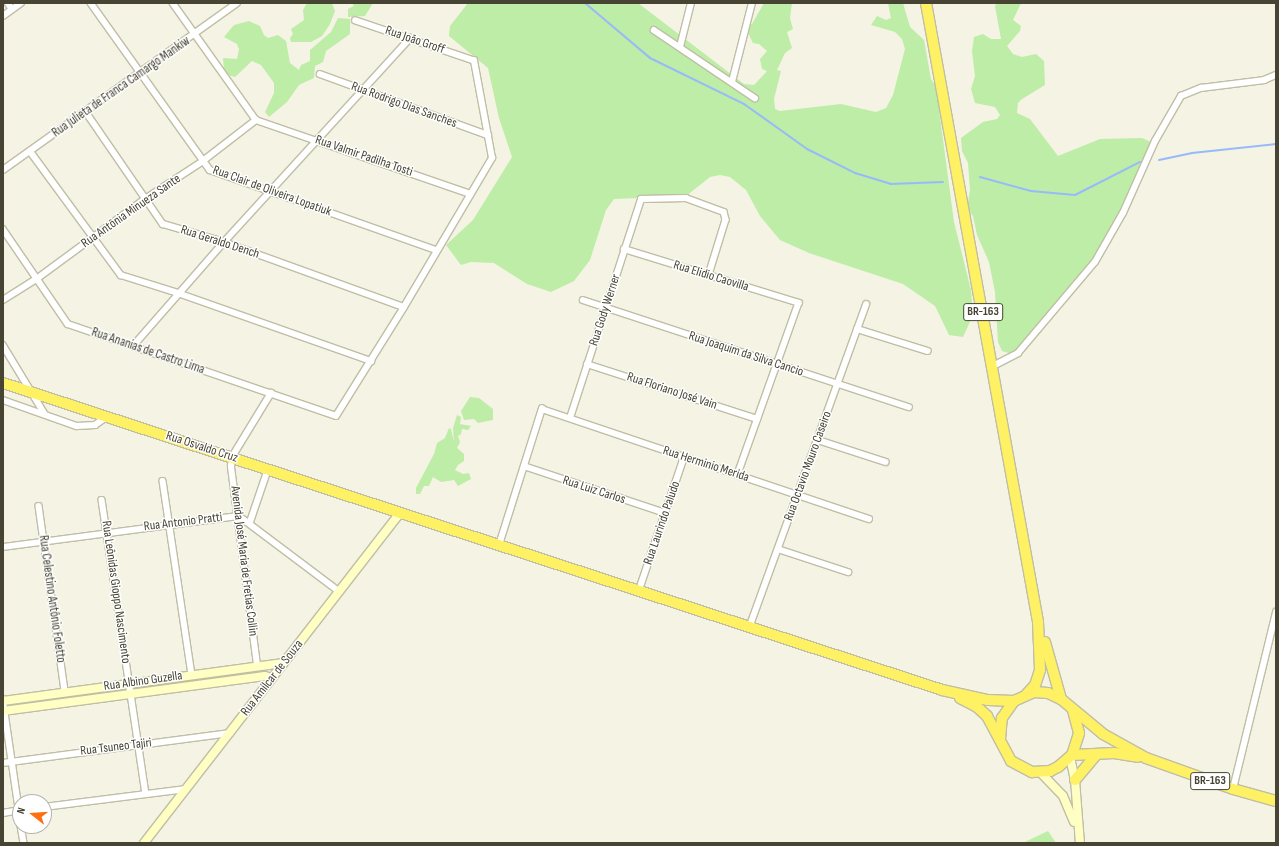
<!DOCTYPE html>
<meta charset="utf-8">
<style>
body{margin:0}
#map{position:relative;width:1279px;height:846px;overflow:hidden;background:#f4f3e4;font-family:"Sofia Sans Condensed",sans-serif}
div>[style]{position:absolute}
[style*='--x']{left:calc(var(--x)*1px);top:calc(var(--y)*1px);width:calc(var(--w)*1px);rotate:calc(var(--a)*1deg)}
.green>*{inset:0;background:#bdeda7}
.stream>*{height:2px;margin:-1px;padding:0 1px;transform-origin:1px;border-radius:1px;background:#98baf9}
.roads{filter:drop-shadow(1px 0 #c0bea5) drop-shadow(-1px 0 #c0bea5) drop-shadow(0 1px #c0bea5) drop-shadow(0 -1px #c0bea5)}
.street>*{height:5.5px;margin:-2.75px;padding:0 2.75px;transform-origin:2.75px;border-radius:2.75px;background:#fff}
.secondary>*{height:8px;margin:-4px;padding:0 4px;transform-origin:4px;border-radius:4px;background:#ffffc3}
.highway>*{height:10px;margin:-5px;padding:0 5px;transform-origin:5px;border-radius:5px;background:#fff164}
span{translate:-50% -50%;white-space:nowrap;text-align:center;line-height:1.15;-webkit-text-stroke:3px #fff;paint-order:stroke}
.shield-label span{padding:1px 3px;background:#fff;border:1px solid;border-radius:3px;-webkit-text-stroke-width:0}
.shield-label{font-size:12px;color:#474433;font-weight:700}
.street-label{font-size:13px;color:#474433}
.frame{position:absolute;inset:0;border:4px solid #474433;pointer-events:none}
.north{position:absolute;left:12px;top:794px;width:40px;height:40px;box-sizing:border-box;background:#fff;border:1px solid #b5b4ad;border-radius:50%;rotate:287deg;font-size:11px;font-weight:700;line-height:16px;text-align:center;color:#474433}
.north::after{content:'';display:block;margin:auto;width:14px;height:18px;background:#ff6e10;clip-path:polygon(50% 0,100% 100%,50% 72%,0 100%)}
</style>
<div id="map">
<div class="green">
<i style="clip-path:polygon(307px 3px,332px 3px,335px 11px,330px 24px,322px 36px,311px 42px,291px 42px,290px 38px,293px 34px,291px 29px,304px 20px,303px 10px)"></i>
<i style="clip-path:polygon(352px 3px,373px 3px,365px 16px,348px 17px,348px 9px,354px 6px)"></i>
<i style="clip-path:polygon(468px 3px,638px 3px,744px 84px,754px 85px,767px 71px,762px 69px,760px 59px,767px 51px,759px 44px,753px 43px,748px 33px,749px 25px,752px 24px,764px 3px,792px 3px,790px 18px,793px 29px,787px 32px,792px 48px,785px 53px,777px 70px,781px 71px,774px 99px,775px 109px,780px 111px,841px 104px,876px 112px,886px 108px,893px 95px,905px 49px,902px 39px,895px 32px,871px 25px,877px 16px,886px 20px,891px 18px,888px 3px,903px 3px,910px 27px,924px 40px,931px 79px,936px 87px,954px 222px,971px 290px,973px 315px,963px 337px,949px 335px,935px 306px,903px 284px,809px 253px,780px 240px,760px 216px,746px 190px,730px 177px,720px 175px,710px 177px,686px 196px,614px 199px,606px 210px,590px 260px,574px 281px,551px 292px,527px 284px,494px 263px,471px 262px,461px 265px,446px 245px,473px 220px,512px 157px,499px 118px,488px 68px,449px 36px,450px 26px)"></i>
<i style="clip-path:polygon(997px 3px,1021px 3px,1013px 20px,1021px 26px,1020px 31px,1007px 46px,1013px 54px,1022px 57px,1036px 54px,1044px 61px,1045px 85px,1022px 99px,1018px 103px,1017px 113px,1030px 119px,1058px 156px,1100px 139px,1142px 138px,1151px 142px,1122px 210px,1098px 254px,1041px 325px,1012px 354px,1002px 351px,998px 342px,995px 292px,989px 262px,977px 235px,973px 216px,967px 208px,970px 190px,968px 163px,962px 151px,961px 138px,983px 122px,997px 119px,1000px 115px,995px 107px,975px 103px,971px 89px,975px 76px,972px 51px,974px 37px,983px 34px,991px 39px,1001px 39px,995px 6px)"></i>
<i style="clip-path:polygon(338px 18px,350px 19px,350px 34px,326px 51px,323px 62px,315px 66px,314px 78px,299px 85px,287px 102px,269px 117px,265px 112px,274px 93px,274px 83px,261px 65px,252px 61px,235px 77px,228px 75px,224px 70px,223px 58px,237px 59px,239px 49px,237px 44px,224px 37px,234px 25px,249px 21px,260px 26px,264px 35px,268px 38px,278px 35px,286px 41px,290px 63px,299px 70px,301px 65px,310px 61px,310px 50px,331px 32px)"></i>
<i style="clip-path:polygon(470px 397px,479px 398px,493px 409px,493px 420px,478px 423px,474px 419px,464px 420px,461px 411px)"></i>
<i style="clip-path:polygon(457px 415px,461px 417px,460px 424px,471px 426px,468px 430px,462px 429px,461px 434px,458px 436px,460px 442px,457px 448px,464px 454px,464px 461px,458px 465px,455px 470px,463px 474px,469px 473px,471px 479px,458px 486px,454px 480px,441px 482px,433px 477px,429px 486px,424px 486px,420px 494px,416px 494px,416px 488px,434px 454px,437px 443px,445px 438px,449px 428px,451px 429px,454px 442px,453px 428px)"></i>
<i style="clip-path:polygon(1048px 831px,1056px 843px,1025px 843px,1025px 842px)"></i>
</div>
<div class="stream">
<i style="--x:585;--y:3;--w:85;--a:40.2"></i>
<i style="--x:650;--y:58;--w:105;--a:26.1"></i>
<i style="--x:744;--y:104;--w:77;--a:35.5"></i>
<i style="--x:807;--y:149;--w:54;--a:26.6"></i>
<i style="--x:855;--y:173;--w:37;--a:17"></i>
<i style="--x:890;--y:184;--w:53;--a:-2.2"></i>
<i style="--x:1159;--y:160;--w:34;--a:-12"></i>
<i style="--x:1192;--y:153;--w:84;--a:-6.1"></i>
<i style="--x:980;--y:177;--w:53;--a:15.4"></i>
<i style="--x:1031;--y:191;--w:44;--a:5.2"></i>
<i style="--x:1075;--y:195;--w:73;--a:-26.9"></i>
</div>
<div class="roads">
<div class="street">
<i style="--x:8;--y:3;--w:7;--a:56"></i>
<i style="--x:91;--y:3;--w:205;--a:54.5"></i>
<i style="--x:210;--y:170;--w:240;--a:19.5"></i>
<i style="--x:173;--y:3;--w:143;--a:54.6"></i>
<i style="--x:3;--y:16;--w:22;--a:-36"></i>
<i style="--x:654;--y:30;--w:122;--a:34"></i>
<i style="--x:680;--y:47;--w:45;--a:-76"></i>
<i style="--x:320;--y:74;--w:179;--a:20"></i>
<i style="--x:732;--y:82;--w:81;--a:-75.8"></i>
<i style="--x:86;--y:112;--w:136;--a:55.5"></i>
<i style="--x:163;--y:224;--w:64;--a:16.4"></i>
<i style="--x:224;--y:242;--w:191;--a:19.9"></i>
<i style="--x:256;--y:120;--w:227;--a:19"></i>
<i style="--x:30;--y:151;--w:154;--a:53.7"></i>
<i style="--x:121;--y:275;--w:60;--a:17.5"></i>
<i style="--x:178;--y:293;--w:205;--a:19.4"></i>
<i style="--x:3;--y:170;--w:287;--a:-35.5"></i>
<i style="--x:3;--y:229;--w:115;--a:55.6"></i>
<i style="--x:68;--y:324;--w:283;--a:18.9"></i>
<i style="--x:336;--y:416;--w:128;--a:-58"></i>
<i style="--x:404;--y:307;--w:173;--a:-59.4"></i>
<i style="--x:492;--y:158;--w:99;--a:-100.5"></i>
<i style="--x:474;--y:61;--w:125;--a:-161.3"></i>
<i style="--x:624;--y:249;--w:183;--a:17.1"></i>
<i style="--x:799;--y:303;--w:182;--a:109.6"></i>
<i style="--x:3;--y:300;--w:41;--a:-32.2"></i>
<i style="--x:38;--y:278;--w:133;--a:-36.4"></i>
<i style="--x:145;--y:199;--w:69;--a:-33.2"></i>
<i style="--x:203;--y:161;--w:67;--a:-37.7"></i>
<i style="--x:583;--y:300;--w:343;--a:18.2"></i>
<i style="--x:857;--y:329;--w:74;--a:17.2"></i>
<i style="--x:3;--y:345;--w:81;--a:58.7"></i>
<i style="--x:133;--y:346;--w:138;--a:-48.8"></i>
<i style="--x:224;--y:242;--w:276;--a:-47.6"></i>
<i style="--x:587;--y:364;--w:179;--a:17.9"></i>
<i style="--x:993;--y:366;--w:28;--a:-27"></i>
<i style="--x:1018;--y:353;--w:119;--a:-49.8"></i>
<i style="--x:1095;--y:262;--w:56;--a:-60.3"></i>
<i style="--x:1123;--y:213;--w:79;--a:-66"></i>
<i style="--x:1155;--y:141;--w:52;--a:-60"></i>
<i style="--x:1181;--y:96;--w:22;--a:-22"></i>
<i style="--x:1201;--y:88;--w:64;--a:-7.2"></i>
<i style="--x:1264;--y:80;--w:13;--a:-23"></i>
<i style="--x:3;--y:400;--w:78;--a:19.4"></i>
<i style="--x:77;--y:426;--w:18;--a:-3"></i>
<i style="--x:95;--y:425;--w:16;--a:-35"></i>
<i style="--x:570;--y:418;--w:230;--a:-72"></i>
<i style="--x:641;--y:199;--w:45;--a:-1.3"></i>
<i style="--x:686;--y:198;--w:40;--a:20.2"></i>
<i style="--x:724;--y:212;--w:8;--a:76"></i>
<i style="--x:726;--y:220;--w:58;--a:107.2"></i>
<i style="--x:818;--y:440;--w:71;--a:17.9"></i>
<i style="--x:524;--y:466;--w:149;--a:18.4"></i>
<i style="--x:163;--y:481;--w:195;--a:81.5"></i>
<i style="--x:102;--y:500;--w:296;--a:81.5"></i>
<i style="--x:39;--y:506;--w:188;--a:82"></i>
<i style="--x:250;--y:522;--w:56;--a:-71.2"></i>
<i style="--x:499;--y:545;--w:143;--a:-72.5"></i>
<i style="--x:542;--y:409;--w:345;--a:18.6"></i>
<i style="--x:3;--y:547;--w:238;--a:-7.5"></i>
<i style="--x:239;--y:516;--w:125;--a:36.9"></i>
<i style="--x:778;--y:549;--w:74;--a:18.2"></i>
<i style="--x:639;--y:590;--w:140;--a:-71.3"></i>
<i style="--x:749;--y:628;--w:344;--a:-70.1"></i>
<i style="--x:257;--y:665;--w:200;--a:-97.5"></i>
<i style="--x:231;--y:467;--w:10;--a:-84"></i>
<i style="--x:232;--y:457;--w:75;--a:-58.6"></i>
<i style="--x:3;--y:699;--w:117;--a:81.7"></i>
<i style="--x:3;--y:763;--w:229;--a:-7.5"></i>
<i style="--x:1233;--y:789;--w:182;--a:-76.3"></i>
<i style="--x:44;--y:807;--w:143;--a:-7.2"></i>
<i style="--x:3;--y:813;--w:17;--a:-10"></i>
<i style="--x:21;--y:826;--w:17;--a:80"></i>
</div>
<div class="secondary">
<i style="--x:3;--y:701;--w:283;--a:-7.7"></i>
<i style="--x:3;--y:711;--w:264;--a:-7.6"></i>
<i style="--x:265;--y:676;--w:7;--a:16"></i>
<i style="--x:1070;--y:757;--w:24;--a:78"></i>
<i style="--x:1075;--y:780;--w:63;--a:85.5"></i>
<i style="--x:1040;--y:772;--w:33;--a:46"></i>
<i style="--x:1063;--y:796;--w:28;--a:67"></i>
<i style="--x:144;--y:843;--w:418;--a:-52.2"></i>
</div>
<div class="highway">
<i style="--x:926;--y:3;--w:629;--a:79.74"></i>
<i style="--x:1038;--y:622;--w:48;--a:87.6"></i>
<i style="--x:1040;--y:670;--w:16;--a:108"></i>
<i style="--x:1035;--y:685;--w:12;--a:132"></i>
<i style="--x:3;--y:383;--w:988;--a:18.1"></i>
<i style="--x:942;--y:690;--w:47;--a:12.3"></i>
<i style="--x:988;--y:700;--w:26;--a:2"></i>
<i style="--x:1045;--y:642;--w:59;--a:74.3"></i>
<i style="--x:960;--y:698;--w:18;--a:27"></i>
<i style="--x:976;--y:706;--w:15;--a:42"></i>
<i style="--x:987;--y:716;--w:51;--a:61.9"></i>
<i style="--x:1011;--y:761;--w:24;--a:28"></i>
<i style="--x:1032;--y:772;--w:18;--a:-3"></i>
<i style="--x:1050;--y:771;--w:9;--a:-27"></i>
<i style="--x:1058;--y:767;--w:18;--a:-41"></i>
<i style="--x:1072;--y:755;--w:23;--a:-72"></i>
<i style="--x:1079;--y:733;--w:23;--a:-105"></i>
<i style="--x:1000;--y:739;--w:21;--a:-85"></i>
<i style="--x:1002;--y:718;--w:21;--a:-55"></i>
<i style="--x:1014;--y:701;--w:22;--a:-24"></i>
<i style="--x:1034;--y:692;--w:14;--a:4"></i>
<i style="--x:1048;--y:693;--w:14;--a:25"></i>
<i style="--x:1061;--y:699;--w:55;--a:39.8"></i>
<i style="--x:1103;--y:734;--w:49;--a:29.2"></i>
<i style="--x:1146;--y:758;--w:92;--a:19.6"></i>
<i style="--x:1233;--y:789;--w:45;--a:15.6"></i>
<i style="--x:1072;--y:755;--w:42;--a:-2.7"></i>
<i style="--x:1114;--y:753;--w:24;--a:9"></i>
<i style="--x:1075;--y:780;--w:33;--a:-50"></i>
</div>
</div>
<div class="shield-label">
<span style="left:983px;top:312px">BR-163</span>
<span style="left:1210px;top:781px">BR-163</span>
</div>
<div class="street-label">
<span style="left:415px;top:40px;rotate:19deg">Rua João Groff</span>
<span style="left:121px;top:87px;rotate:-35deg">Rua Julieta de Franca Camargo Mankiw</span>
<span style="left:404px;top:105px;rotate:20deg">Rua Rodrigo Dias Sanches</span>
<span style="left:364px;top:156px;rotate:19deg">Rua Valmir Padilha Tosti</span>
<span style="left:272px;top:191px;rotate:20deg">Rua Clair de Oliveira Lopatiuk</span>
<span style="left:131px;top:211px;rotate:-35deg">Rua Antônia Minueza Sante</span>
<span style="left:220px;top:242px;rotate:18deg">Rua Geraldo Dench</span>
<span style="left:711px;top:276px;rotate:17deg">Rua Elidio Caovilla</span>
<span style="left:605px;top:310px;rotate:-72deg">Rua Gody Werner</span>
<span style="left:148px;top:351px;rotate:19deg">Rua Ananias de Castro Lima</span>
<span style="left:746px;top:354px;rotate:18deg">Rua Joaquim da Silva Cancio</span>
<span style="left:672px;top:391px;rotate:18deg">Rua Floriano José Vain</span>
<span style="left:202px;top:447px;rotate:18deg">Rua Osvaldo Cruz</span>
<span style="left:706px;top:464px;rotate:18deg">Rua Herminio Merida</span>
<span style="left:808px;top:466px;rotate:-70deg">Rua Octavio Mouro Caseiro</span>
<span style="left:594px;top:490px;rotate:18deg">Rua Luiz Carlos</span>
<span style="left:183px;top:522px;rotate:-7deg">Rua Antonio Pratti</span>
<span style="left:662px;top:523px;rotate:-71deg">Rua Laurindo Paludo</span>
<span style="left:244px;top:561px;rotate:83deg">Avenida José Maria de Fretias Collin</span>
<span style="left:116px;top:592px;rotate:82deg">Rua Leônidas Gioppo Nascimento</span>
<span style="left:52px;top:599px;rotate:82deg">Rua Celestino Antônio Foletto</span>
<span style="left:272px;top:678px;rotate:-52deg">Rua Amílcar de Souza</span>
<span style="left:143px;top:681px;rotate:-8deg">Rua Albino Guzella</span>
<span style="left:116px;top:747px;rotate:-7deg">Rua Tsuneo Tajiri</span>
</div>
<div class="frame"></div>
<div class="north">N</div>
</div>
